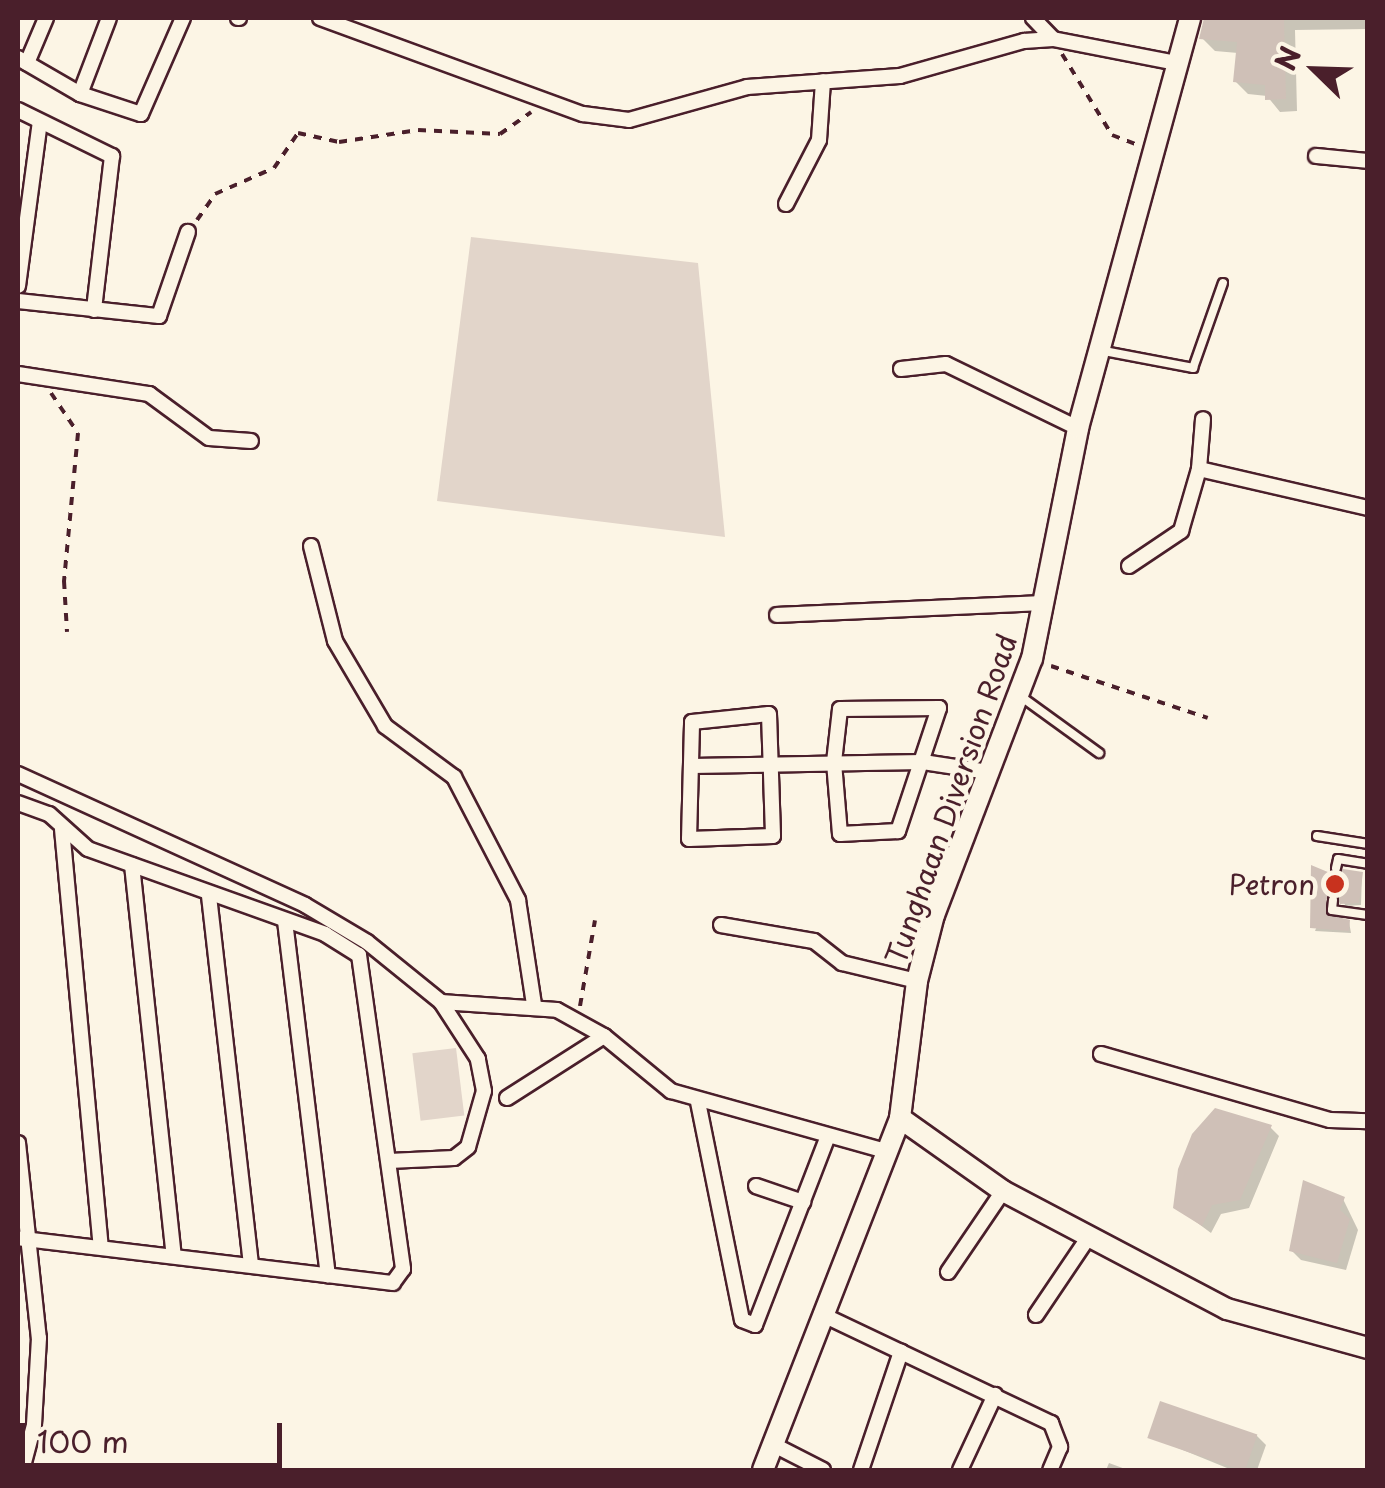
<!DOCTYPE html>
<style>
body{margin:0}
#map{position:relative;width:1385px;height:1488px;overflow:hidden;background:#fcf5e5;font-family:"Playpen Sans",sans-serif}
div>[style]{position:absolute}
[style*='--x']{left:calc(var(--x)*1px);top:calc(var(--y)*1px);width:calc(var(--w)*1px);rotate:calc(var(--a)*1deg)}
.green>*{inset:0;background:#e2d5ca;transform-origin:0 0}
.shadow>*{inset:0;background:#0003}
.building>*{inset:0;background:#cfc0b7;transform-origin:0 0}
.path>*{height:4px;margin-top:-2px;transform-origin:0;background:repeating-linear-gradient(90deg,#4a1f2b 0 8px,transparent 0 16px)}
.roads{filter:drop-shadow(2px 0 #4a1f2b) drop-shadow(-2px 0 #4a1f2b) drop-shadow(0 2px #4a1f2b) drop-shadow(0 -2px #4a1f2b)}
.lane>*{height:8px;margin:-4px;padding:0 4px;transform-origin:4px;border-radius:4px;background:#fcf5e5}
.street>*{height:14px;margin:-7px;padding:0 7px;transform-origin:7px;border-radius:7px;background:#fcf5e5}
.secondary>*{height:20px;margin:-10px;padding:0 10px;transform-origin:10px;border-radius:10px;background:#fcf5e5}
.dots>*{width:28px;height:28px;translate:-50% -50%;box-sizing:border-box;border:5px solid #fcf5e5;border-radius:50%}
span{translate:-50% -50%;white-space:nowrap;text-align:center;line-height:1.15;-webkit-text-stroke:9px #fcf5e5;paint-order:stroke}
.street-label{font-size:28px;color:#4a1f2b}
.poi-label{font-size:28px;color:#4a1f2b}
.right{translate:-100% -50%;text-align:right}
.frame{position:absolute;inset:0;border:20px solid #4a1f2b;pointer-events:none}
.north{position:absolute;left:1265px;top:20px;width:100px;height:100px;-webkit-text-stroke:8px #fcf5e5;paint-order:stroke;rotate:293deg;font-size:28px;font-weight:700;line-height:40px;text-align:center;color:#4a1f2b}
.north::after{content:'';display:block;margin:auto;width:35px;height:45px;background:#4a1f2b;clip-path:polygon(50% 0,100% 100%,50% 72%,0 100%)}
.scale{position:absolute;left:20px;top:1423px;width:262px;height:45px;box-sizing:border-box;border:5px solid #4a1f2b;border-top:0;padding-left:12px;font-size:30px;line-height:35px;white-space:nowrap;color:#4a1f2b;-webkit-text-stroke:8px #fcf5e5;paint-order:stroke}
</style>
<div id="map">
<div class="green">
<i style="clip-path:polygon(471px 237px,698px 263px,725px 537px,437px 501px)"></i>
<i style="left:456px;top:1048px;width:68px;height:44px;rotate:83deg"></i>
</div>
<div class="shadow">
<i style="clip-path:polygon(1207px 18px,1368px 18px,1368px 29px,1295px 30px,1297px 111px,1280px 112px,1267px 96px,1248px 94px,1235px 81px,1238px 53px,1215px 51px,1202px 38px)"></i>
<i style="clip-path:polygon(1362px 874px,1361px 905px,1346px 906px,1338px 895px,1328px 901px,1329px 918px,1349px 922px,1351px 933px,1315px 931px,1336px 878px)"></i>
<i style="clip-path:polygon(1270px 1127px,1279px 1136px,1249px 1208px,1221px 1214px,1211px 1233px,1176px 1207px)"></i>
<i style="clip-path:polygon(1343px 1199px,1358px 1230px,1346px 1270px,1301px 1260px,1292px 1251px)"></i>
<i style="clip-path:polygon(1257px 1436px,1266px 1445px,1257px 1470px,1232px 1470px,1151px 1437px)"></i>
<i style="clip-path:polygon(1109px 1463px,1128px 1470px,1106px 1470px)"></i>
</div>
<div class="building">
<i style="clip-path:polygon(1204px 18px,1284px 18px,1286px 99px,1265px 100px,1265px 85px,1233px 82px,1237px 42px,1199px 39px)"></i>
<i style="clip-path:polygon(1311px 865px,1335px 875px,1343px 869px,1363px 872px,1359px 903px,1340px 904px,1335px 893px,1326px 899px,1326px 914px,1350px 920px,1349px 931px,1310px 928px)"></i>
<i style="clip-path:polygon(1215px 1108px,1272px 1125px,1240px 1200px,1212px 1205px,1202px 1226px,1173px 1208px,1178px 1169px,1192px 1134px)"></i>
<i style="clip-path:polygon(1303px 1180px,1345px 1197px,1340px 1210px,1350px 1219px,1337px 1263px,1289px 1251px)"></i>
<i style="left:1160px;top:1401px;width:103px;height:39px;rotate:19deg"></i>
</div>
<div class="path">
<i style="--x:1062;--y:54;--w:95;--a:58.3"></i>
<i style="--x:1112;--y:135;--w:26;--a:21"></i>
<i style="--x:197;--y:220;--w:32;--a:-55"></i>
<i style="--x:215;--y:194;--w:64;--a:-23.8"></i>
<i style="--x:274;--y:168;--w:42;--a:-55.6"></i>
<i style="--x:298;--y:133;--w:42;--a:12.4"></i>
<i style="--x:339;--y:142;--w:80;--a:-8.6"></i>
<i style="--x:418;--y:130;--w:82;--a:2.8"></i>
<i style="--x:500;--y:134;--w:38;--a:-35"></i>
<i style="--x:51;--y:393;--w:48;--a:56"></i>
<i style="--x:78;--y:433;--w:149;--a:95.4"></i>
<i style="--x:64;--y:581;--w:51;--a:86.6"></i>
<i style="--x:1051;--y:666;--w:165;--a:18.3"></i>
<i style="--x:580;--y:1006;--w:87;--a:-80.1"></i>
</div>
<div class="roads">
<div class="lane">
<i style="--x:1104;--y:351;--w:91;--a:10.8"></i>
<i style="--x:1193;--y:368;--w:90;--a:-70.6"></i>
<i style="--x:1019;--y:695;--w:99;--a:35.9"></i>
<i style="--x:1317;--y:836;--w:52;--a:8.9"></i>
<i style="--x:1336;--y:868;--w:9;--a:-77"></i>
<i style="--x:1338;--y:859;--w:30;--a:9"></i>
<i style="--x:1333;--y:900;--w:10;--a:96"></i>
<i style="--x:1332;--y:910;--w:36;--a:8"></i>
</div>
<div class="street">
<i style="--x:238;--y:18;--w:1;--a:0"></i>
<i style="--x:320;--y:18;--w:280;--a:20.1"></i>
<i style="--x:583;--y:114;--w:46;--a:7.4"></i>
<i style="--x:629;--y:120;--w:123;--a:-15.6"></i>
<i style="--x:747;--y:87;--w:153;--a:-4.1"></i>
<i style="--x:900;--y:76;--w:129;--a:-15.8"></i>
<i style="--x:1024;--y:41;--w:29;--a:-4"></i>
<i style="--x:1053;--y:39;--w:125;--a:11"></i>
<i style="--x:1033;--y:18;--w:29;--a:46"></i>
<i style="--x:18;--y:58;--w:72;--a:30.1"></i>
<i style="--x:80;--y:94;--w:64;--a:18.2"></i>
<i style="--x:141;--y:114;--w:105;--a:-66.4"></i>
<i style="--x:27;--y:63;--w:49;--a:-67.1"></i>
<i style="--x:80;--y:94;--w:81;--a:-69.1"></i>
<i style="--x:18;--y:110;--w:105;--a:26.1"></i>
<i style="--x:112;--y:156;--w:155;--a:96.7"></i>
<i style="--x:1316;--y:156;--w:52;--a:5.5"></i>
<i style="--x:786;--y:204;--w:72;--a:-62.7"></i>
<i style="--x:819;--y:140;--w:59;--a:-86.1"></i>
<i style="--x:18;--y:286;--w:165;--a:-82.4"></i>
<i style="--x:18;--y:301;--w:142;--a:6.1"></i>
<i style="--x:159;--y:316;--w:89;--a:-71"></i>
<i style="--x:901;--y:369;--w:45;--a:-6.3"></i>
<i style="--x:946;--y:364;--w:147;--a:25.9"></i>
<i style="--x:18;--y:374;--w:133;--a:8.7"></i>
<i style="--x:149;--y:394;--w:74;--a:36.3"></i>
<i style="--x:209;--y:438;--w:42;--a:4.1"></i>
<i style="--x:1199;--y:469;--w:173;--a:13"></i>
<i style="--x:311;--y:546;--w:98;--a:75.8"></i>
<i style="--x:335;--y:641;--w:99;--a:59.5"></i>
<i style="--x:385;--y:726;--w:86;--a:36.5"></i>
<i style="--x:454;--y:777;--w:139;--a:62.5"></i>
<i style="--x:518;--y:900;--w:105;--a:81.3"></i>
<i style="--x:1129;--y:566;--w:63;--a:-33.9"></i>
<i style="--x:1181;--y:531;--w:65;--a:-73.8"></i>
<i style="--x:1199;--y:469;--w:50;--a:-85.4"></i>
<i style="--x:777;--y:615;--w:265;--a:-2.6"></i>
<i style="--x:939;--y:708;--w:130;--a:108.4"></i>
<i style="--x:898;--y:831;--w:58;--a:177"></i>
<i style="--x:840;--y:834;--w:72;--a:-94.8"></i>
<i style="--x:834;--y:762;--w:53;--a:-83.5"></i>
<i style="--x:840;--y:709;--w:99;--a:-0.6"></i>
<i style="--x:769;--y:714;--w:122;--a:88.1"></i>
<i style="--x:773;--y:836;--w:84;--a:178"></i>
<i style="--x:689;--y:839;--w:117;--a:-88.5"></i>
<i style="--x:692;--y:722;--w:77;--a:-5.9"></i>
<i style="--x:692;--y:766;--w:231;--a:-1"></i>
<i style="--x:923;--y:762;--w:66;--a:8.7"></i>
<i style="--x:18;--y:774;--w:315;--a:24.5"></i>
<i style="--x:305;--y:905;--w:72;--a:30.8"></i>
<i style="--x:367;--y:942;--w:95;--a:39"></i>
<i style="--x:441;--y:1002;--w:116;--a:3.9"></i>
<i style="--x:557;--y:1010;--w:54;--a:29"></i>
<i style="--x:604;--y:1036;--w:87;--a:39.4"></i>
<i style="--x:671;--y:1091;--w:226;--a:15.6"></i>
<i style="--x:18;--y:803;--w:33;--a:20"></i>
<i style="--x:49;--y:814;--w:52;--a:41.9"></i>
<i style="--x:88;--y:849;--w:252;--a:19.7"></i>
<i style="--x:325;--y:934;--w:40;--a:32"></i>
<i style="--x:359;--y:955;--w:317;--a:82"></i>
<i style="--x:403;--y:1269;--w:17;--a:126"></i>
<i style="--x:393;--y:1283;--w:378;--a:-173.2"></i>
<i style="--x:62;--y:829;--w:420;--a:84.7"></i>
<i style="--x:132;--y:865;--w:392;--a:83.9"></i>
<i style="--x:209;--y:896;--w:370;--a:83.5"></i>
<i style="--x:285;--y:921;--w:357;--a:83.1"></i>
<i style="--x:721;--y:925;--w:94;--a:9.8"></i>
<i style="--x:814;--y:941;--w:36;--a:38"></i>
<i style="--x:842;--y:963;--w:77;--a:13.5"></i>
<i style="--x:1101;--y:1054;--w:238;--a:16.1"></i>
<i style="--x:1330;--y:1120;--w:38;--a:2"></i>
<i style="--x:507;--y:1098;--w:115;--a:-32.6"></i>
<i style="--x:698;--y:1102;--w:222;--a:78.6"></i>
<i style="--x:742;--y:1320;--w:14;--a:21"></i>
<i style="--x:755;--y:1325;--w:200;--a:-68.9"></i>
<i style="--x:18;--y:1143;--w:196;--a:83.9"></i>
<i style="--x:39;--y:1338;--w:87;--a:93.3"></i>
<i style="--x:34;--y:1425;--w:47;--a:104.9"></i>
<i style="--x:389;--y:1161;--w:65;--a:-2.6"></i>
<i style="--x:454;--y:1158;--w:18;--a:-38"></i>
<i style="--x:468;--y:1147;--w:58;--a:-74.1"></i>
<i style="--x:484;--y:1091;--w:33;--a:-101"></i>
<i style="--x:478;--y:1059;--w:68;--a:-123"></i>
<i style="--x:756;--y:1186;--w:50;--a:18.8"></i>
<i style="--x:948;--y:1272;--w:98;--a:-55.8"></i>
<i style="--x:821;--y:1314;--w:255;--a:25.4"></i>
<i style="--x:1051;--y:1423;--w:26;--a:69"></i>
<i style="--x:1060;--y:1447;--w:25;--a:113"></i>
<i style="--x:1036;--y:1315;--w:93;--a:-56"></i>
<i style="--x:774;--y:1445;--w:55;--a:27"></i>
<i style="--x:861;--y:1470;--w:125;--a:-71.3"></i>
<i style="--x:960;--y:1470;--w:83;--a:-65"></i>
</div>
<div class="secondary">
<i style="--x:900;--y:1118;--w:126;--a:35.3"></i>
<i style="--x:1003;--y:1191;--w:253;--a:27.8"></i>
<i style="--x:1227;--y:1309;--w:146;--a:15.5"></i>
<i style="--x:763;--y:1470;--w:378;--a:-68.7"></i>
<i style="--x:900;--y:1118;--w:138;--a:-82.9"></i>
<i style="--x:917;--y:981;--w:68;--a:-75.6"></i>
<i style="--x:934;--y:915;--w:274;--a:-69.1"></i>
<i style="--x:1032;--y:659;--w:236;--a:-78.7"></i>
<i style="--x:1078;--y:428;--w:425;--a:-74.7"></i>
</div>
</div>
<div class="dots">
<i style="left:1335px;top:884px;background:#c8321e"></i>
</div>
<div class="street-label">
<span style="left:951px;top:799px;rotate:-71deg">Tunghaan Diversion Road</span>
</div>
<div class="poi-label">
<span class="right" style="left:1315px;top:884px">Petron</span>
</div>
<div class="frame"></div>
<div class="north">N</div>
<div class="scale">100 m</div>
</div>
